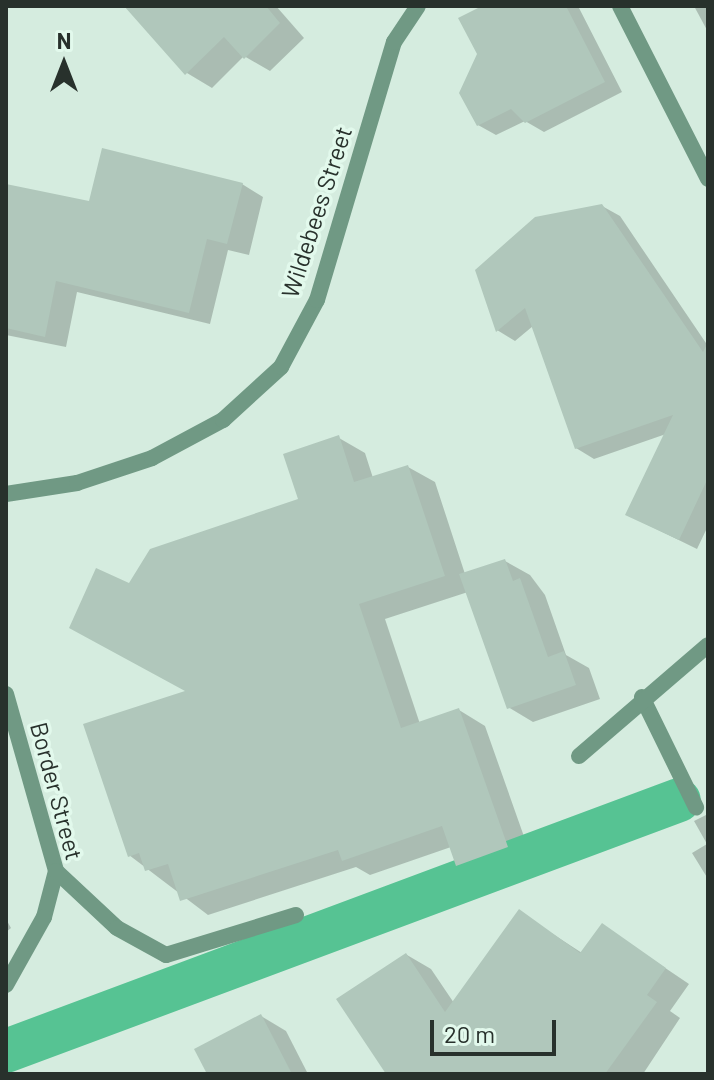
<!DOCTYPE html>
<style>
body{margin:0}
#map{position:relative;width:714px;height:1080px;overflow:hidden;background:#d5ecdf;font-family:Barlow,sans-serif}
div>[style]{position:absolute}
[style*='--x']{left:calc(var(--x)*1px);top:calc(var(--y)*1px);width:calc(var(--w)*1px);rotate:calc(var(--a)*1deg)}
.shadow>*{inset:0;background:#0003}
.canal>*{height:44px;margin:-22px;padding:0 22px;transform-origin:22px;border-radius:22px;background:#56c393}
.building>*{inset:0;background:#b0c7bb}
.service>*{height:16px;margin:-8px;padding:0 8px;transform-origin:8px;border-radius:8px;background:#709984}
.minor>*{height:16px;margin:-8px;padding:0 8px;transform-origin:8px;border-radius:8px;background:#709984}
span{translate:-50% -50%;white-space:nowrap;text-align:center;line-height:1.15;-webkit-text-stroke:7px #e2f9ec;paint-order:stroke}
.street-label{font-size:24px;color:#28312c}
.frame{position:absolute;inset:0;border:8px solid #28312c;pointer-events:none}
.north{position:absolute;left:24px;top:24px;width:80px;height:80px;-webkit-text-stroke:6px #e2f9ec;paint-order:stroke;rotate:0deg;font-size:22px;font-weight:700;line-height:32px;text-align:center;color:#28312c}
.north::after{content:'';display:block;margin:auto;width:28px;height:36px;background:#28312c;clip-path:polygon(50% 0,100% 100%,50% 72%,0 100%)}
.scale{position:absolute;left:430px;top:1020px;width:126px;height:36px;box-sizing:border-box;border:4px solid #28312c;border-top:0;padding-left:10px;font-size:24px;line-height:28px;white-space:nowrap;color:#28312c;-webkit-text-stroke:6px #e2f9ec;paint-order:stroke}
</style>
<div id="map">
<div class="shadow">
<i style="clip-path:polygon(127px 6px,276px 6px,304px 38px,270px 71px,244px 56px,212px 88px,187px 73px)"></i>
<i style="clip-path:polygon(487px 6px,578px 6px,622px 92px,544px 132px,525px 121px,496px 135px,478px 125px)"></i>
<i style="clip-path:polygon(694px 6px,708px 6px,708px 32px)"></i>
<i style="clip-path:polygon(242px 184px,263px 197px,249px 255px,228px 250px,210px 324px,77px 292px,66px 347px,6px 335px,6px 186px,90px 203px)"></i>
<i style="clip-path:polygon(602px 206px,620px 216px,708px 346px,708px 526px,697px 549px,646px 524px,666px 434px,594px 459px,576px 448px,533px 326px,515px 341px,497px 330px)"></i>
<i style="clip-path:polygon(339px 438px,365px 453px,373px 478px,408px 467px,435px 482px,465px 574px,505px 561px,530px 575px,545px 595px,566px 655px,589px 668px,600px 699px,533px 722px,508px 707px,468px 592px,385px 619px,420px 724px,459px 710px,485px 726px,533px 862px,484px 880px,457px 864px,451px 847px,370px 875px,356px 867px,208px 915px,129px 855px,189px 692px,130px 585px,301px 500px)"></i>
<i style="clip-path:polygon(708px 814px,708px 879px,692px 853px,707px 844px,694px 821px)"></i>
<i style="clip-path:polygon(519px 912px,582px 953px,603px 926px,689px 984px,670px 1011px,680px 1018px,643px 1074px,401px 1074px,407px 955px,431px 969px,454px 1003px)"></i>
<i style="clip-path:polygon(6px 919px,11px 928px,6px 932px)"></i>
<i style="clip-path:polygon(261px 1016px,286px 1031px,308px 1074px,209px 1074px)"></i>
</div>
<div class="canal">
<i style="--x:6;--y:1051;--w:718;--a:-20.45"></i>
</div>
<div class="building">
<i style="clip-path:polygon(124px 6px,266px 6px,280px 23px,244px 59px,224px 37px,185px 75px)"></i>
<i style="clip-path:polygon(482px 6px,566px 6px,605px 82px,525px 123px,511px 109px,477px 126px,459px 93px,477px 54px,458px 18px)"></i>
<i style="clip-path:polygon(102px 148px,243px 183px,227px 244px,207px 239px,189px 313px,56px 281px,45px 337px,6px 328px,6px 184px,89px 201px)"></i>
<i style="clip-path:polygon(602px 204px,703px 352px,708px 342px,708px 478px,679px 540px,625px 515px,673px 415px,575px 449px,525px 308px,496px 332px,475px 270px,535px 217px)"></i>
<i style="clip-path:polygon(339px 435px,354px 482px,408px 465px,445px 576px,359px 604px,401px 728px,459px 708px,508px 847px,456px 866px,442px 826px,342px 861px,338px 850px,180px 901px,168px 864px,145px 871px,139px 853px,128px 857px,83px 724px,185px 691px,69px 628px,96px 568px,129px 583px,150px 549px,298px 499px,283px 454px)"></i>
<i style="clip-path:polygon(505px 559px,513px 581px,520px 578px,548px 657px,564px 651px,576px 685px,507px 709px,459px 574px)"></i>
<i style="clip-path:polygon(519px 909px,580px 953px,602px 923px,666px 968px,647px 995px,657px 1002px,605px 1074px,386px 1074px,336px 999px,406px 953px,445px 1012px)"></i>
<i style="clip-path:polygon(261px 1014px,292px 1074px,207px 1074px,194px 1049px)"></i>
</div>
<div class="service">
<i style="--x:642;--y:697;--w:123;--a:63.9"></i>
</div>
<div class="minor">
<i style="--x:620;--y:6;--w:194;--a:63"></i>
<i style="--x:6;--y:494;--w:72;--a:-8.8"></i>
<i style="--x:77;--y:483;--w:79;--a:-18.4"></i>
<i style="--x:152;--y:458;--w:81;--a:-28.2"></i>
<i style="--x:223;--y:420;--w:79;--a:-42.4"></i>
<i style="--x:281;--y:367;--w:76;--a:-61.8"></i>
<i style="--x:317;--y:300;--w:269;--a:-73.4"></i>
<i style="--x:394;--y:42;--w:43;--a:-56.3"></i>
<i style="--x:6;--y:694;--w:184;--a:74.2"></i>
<i style="--x:56;--y:871;--w:48;--a:104.6"></i>
<i style="--x:44;--y:917;--w:78;--a:119.2"></i>
<i style="--x:579;--y:756;--w:170;--a:-40.7"></i>
<i style="--x:56;--y:871;--w:83;--a:43.1"></i>
<i style="--x:117;--y:928;--w:56;--a:28.9"></i>
<i style="--x:166;--y:955;--w:136;--a:-17.1"></i>
</div>
<div class="street-label">
<span style="left:316px;top:212px;rotate:-72deg">Wildebees Street</span>
<span style="left:57px;top:791px;rotate:75deg">Border Street</span>
</div>
<div class="frame"></div>
<div class="north">N</div>
<div class="scale">20 m</div>
</div>
